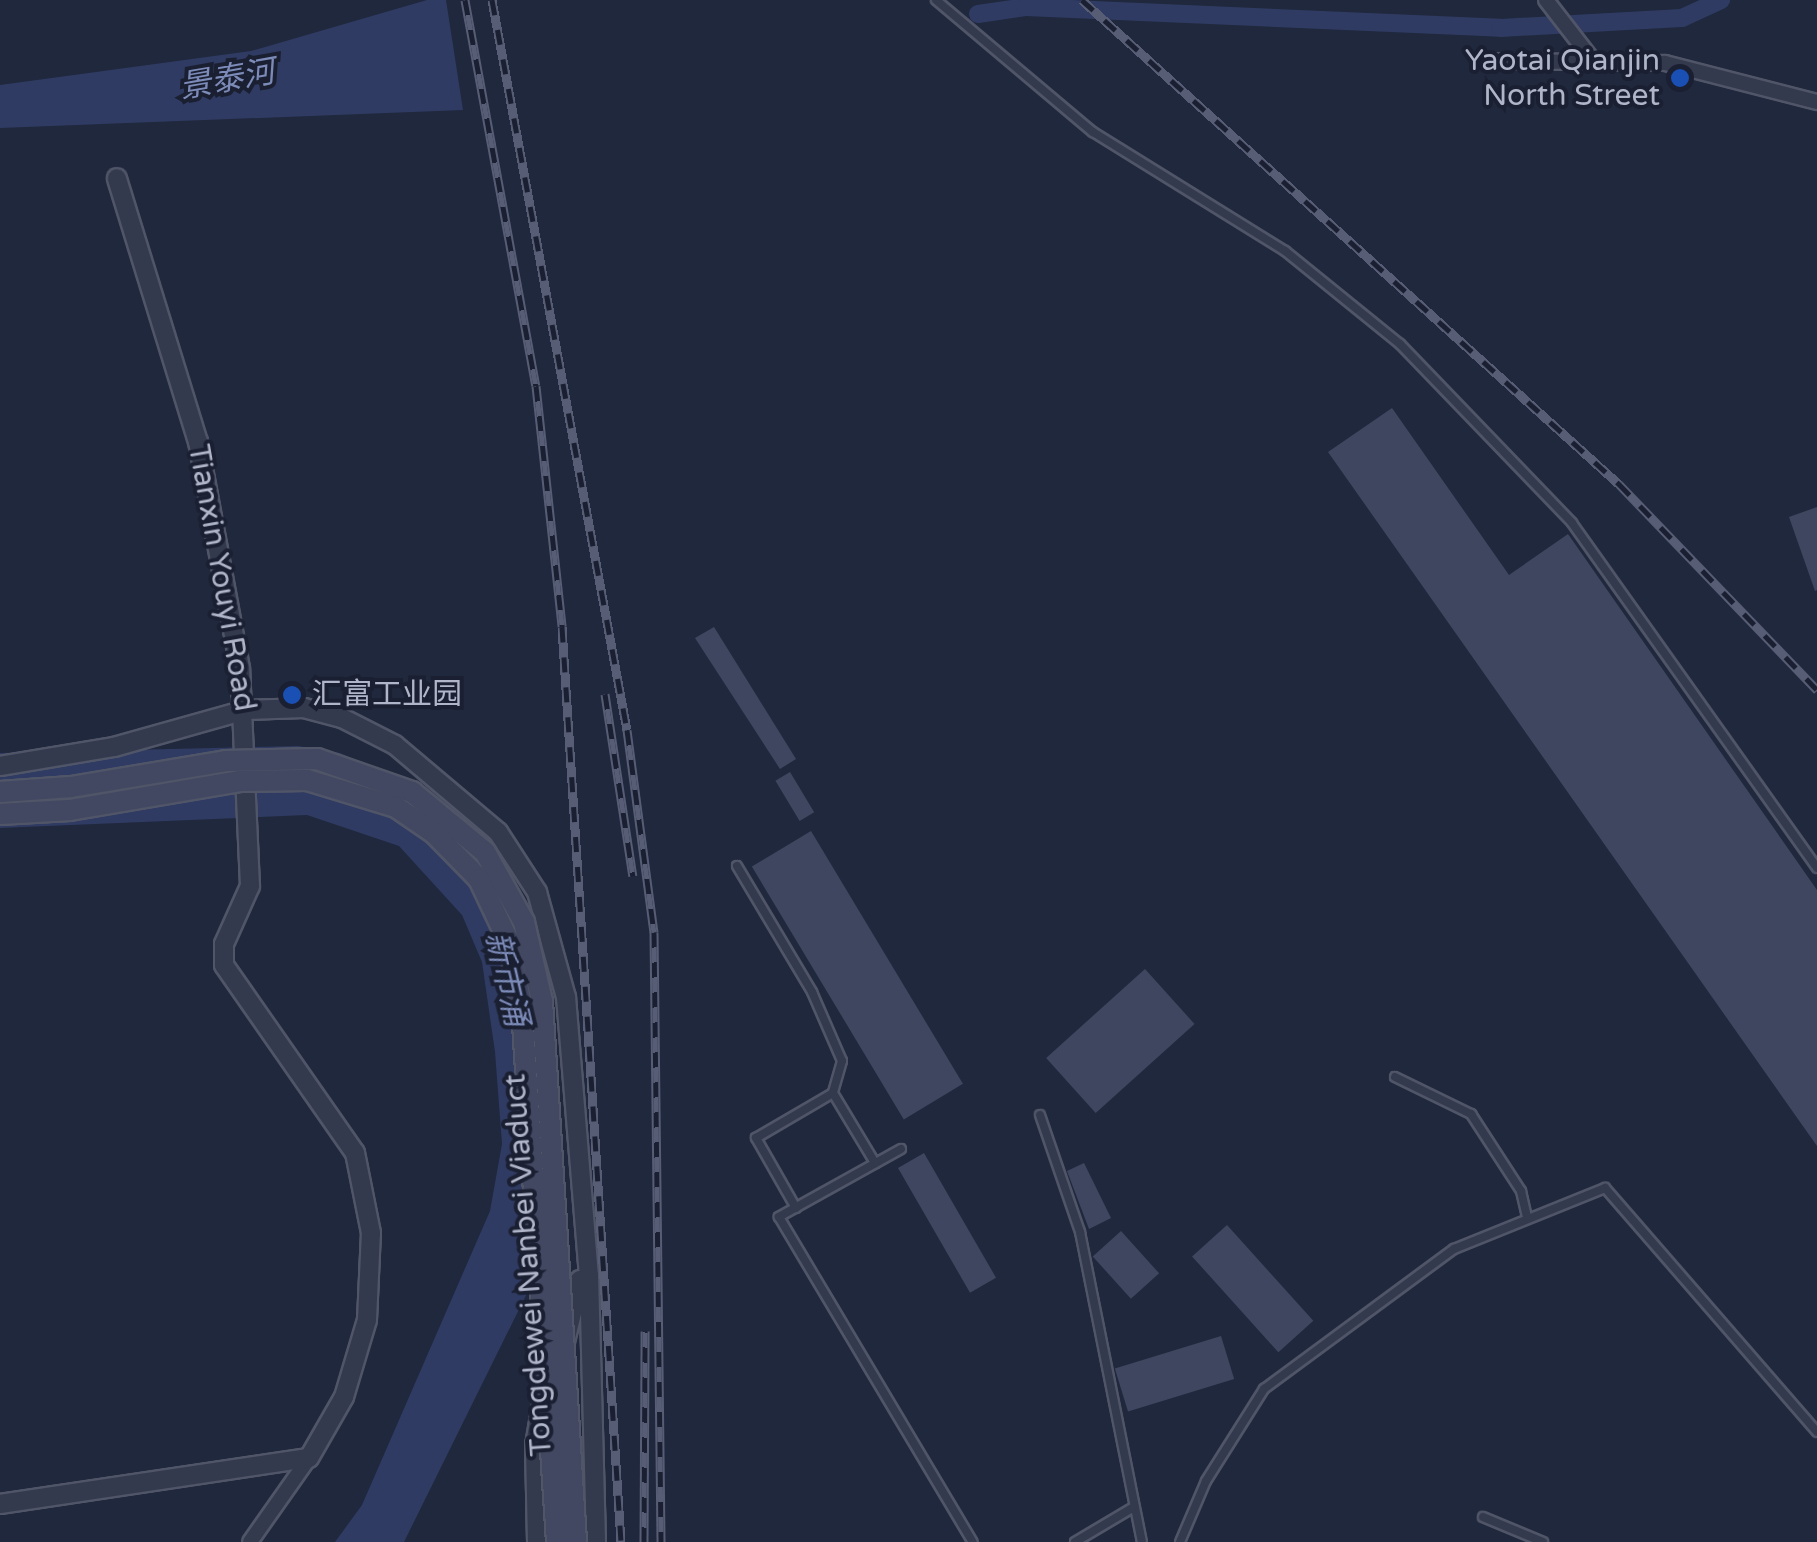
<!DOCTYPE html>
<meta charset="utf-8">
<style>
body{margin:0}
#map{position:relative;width:1817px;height:1542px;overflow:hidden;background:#20283d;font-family:"Varela Round","Noto Sans SC",sans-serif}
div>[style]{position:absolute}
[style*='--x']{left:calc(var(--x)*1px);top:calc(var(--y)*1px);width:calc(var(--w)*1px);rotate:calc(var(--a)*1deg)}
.water>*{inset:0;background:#2f3b62}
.canal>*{height:18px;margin:-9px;padding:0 9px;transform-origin:9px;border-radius:9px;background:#2f3b62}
.building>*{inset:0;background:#3f4660;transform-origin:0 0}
.roads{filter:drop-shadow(2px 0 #505568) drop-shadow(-2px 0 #505568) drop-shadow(0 2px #505568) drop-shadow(0 -2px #505568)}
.service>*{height:8px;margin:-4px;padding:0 4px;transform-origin:4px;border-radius:4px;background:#343a4d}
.minor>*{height:14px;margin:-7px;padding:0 7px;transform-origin:7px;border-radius:7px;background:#343a4d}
.tertiary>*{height:18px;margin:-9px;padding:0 9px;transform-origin:9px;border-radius:9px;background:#343a4d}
.rail>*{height:9px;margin-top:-4.5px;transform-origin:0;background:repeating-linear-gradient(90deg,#1a1f32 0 15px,#565d75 0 30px);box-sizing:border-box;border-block:2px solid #565d75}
.bridges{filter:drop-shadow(2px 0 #505568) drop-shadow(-2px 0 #505568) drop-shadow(0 2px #505568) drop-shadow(0 -2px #505568)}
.secondary-bridge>*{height:20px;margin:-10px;padding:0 10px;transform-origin:10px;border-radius:10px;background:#424861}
.dots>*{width:28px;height:28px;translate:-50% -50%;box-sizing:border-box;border:5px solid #1a1f32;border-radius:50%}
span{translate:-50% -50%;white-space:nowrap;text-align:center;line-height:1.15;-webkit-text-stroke:8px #1a1f32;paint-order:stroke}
.poi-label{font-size:30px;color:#b0b5c9}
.right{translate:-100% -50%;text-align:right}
.left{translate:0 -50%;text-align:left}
.street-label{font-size:30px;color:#b0b5c9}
.water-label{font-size:32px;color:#7c8bb8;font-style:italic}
</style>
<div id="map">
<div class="water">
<i style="clip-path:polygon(427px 0,446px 0,463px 110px,0 128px,0 85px,251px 51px)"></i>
<i style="clip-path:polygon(298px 746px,340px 753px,382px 771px,480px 839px,510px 875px,536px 934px,548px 1000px,561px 1191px,536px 1275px,404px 1542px,335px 1542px,362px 1505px,490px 1211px,502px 1144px,495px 1052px,482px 962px,462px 915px,399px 846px,307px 815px,0 828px,0 753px)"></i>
</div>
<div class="canal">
<i style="--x:978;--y:14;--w:49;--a:-8.3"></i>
<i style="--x:1026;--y:7;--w:475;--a:2.5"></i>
<i style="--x:1501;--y:28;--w:181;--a:-3.2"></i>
<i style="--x:1682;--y:18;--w:43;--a:-24.8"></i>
</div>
<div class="building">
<i style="clip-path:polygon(1392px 408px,1509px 575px,1568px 534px,1817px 890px,1817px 1146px,1328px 452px)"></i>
<i style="clip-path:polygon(1817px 507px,1817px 590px,1815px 591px,1789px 517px)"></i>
<i style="clip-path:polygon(714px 627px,796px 759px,780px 769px,695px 638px)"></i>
<i style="left:790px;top:772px;width:47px;height:17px;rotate:59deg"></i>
<i style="left:811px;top:831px;width:295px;height:69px;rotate:59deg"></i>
<i style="left:1145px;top:969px;width:74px;height:133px;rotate:48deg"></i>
<i style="left:924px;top:1153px;width:144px;height:30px;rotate:60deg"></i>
<i style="clip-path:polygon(1084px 1163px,1111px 1218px,1089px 1229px,1067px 1171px)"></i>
<i style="left:1227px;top:1225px;width:129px;height:47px;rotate:48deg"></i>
<i style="left:1121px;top:1231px;width:57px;height:38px;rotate:48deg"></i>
<i style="left:1221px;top:1336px;width:45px;height:111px;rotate:73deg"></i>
</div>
<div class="roads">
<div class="service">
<i style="--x:936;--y:0;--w:205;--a:40.1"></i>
<i style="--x:1093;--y:132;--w:226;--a:31.8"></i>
<i style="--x:1285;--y:251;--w:148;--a:39"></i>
<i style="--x:1400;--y:344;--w:248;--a:46.1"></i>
<i style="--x:1572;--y:523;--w:423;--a:54.6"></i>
<i style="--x:737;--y:866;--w:147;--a:59.2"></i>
<i style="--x:812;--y:992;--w:75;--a:66.5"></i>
<i style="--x:842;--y:1061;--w:33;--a:106"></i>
<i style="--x:1395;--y:1077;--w:85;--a:26"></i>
<i style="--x:1471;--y:1114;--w:92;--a:57"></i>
<i style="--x:1521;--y:1191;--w:27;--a:77"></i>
<i style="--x:1040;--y:1115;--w:124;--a:71.1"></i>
<i style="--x:1080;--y:1232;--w:316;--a:78.7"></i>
<i style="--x:901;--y:1149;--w:140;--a:150.9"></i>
<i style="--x:779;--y:1217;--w:378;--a:59.2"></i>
<i style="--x:796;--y:1208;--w:81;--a:-119.7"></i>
<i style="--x:756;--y:1138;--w:89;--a:-30.3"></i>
<i style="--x:833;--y:1093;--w:82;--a:59"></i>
<i style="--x:1483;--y:1517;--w:65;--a:22.6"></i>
<i style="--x:1075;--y:1542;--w:69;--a:-30.7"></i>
<i style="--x:1180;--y:1542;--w:66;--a:-66.9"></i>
<i style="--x:1206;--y:1481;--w:109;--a:-57.8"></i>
<i style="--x:1264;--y:1389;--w:236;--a:-36.4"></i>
<i style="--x:1454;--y:1249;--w:163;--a:-22"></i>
<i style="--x:1605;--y:1188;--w:323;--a:49"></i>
</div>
<div class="minor">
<i style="--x:1546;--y:0;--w:73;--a:52.2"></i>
<i style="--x:1500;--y:61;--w:165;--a:0.7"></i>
<i style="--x:1665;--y:63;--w:157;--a:14.4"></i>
<i style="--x:250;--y:1542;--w:103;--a:-54.9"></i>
</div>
<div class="tertiary">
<i style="--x:0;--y:766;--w:116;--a:-9.5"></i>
<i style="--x:114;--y:747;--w:137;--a:-15.7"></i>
<i style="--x:246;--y:710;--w:58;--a:-2"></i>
<i style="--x:304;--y:708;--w:39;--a:15"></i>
<i style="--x:342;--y:718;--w:59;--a:27"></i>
<i style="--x:395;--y:745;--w:135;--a:40.2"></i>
<i style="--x:498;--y:832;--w:72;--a:57"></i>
<i style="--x:537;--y:892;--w:109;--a:74.6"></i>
<i style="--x:566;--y:997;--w:279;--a:85.3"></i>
<i style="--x:589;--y:1275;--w:267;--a:88.5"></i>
<i style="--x:564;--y:1346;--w:68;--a:-76.4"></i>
<i style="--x:0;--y:1504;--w:312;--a:-8.5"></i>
<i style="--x:309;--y:1458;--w:70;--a:-60.2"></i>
<i style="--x:344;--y:1397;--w:80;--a:-73.4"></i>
<i style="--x:367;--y:1320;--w:87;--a:-87.4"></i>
<i style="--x:371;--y:1233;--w:82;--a:-101.3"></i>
<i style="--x:355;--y:1153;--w:229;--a:-124.9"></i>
<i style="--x:224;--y:965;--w:21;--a:-90"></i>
<i style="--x:224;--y:944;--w:64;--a:-65.9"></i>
<i style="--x:250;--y:886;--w:218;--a:-92.6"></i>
<i style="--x:240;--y:668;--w:230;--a:-100.5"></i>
<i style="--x:198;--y:442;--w:276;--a:-107.1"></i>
<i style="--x:537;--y:1542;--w:97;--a:-91.2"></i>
<i style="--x:535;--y:1445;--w:53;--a:-80.2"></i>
</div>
</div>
<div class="rail">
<i style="--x:465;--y:0;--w:392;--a:79.6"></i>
<i style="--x:536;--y:386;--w:242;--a:83.8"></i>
<i style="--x:562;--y:627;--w:917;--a:86.31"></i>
<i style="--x:492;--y:0;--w:742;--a:79.52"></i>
<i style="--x:627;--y:730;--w:204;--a:82.4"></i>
<i style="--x:654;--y:932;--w:610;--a:89.34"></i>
<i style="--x:1082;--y:0;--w:723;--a:42.03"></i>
<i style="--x:1619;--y:484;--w:286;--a:46.1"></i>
<i style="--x:605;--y:694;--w:184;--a:81.3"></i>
<i style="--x:644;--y:1542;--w:211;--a:-89.7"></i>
</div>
<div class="bridges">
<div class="secondary-bridge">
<i style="--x:0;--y:792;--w:71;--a:-4"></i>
<i style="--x:71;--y:787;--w:157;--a:-9.5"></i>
<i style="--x:226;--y:761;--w:91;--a:-1.3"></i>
<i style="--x:317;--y:759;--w:101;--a:19.2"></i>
<i style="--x:412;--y:792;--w:94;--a:39.4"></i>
<i style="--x:485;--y:852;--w:80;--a:60.9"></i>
<i style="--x:524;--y:922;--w:81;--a:77.2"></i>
<i style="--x:542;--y:1001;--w:542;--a:86.4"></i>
<i style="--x:0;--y:814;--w:70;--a:-3.3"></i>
<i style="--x:70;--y:810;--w:172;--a:-9.7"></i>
<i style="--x:240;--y:781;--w:67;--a:-0.9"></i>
<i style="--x:307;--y:780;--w:93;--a:16.9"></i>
<i style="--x:396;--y:807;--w:46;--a:34.4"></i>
<i style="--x:434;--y:833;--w:64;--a:45.6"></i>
<i style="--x:479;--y:879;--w:68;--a:64.6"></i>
<i style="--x:508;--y:940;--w:70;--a:78.5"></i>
<i style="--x:522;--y:1009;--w:534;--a:86.24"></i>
</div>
</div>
<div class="dots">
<i style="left:1680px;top:78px;background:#1a4fb4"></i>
<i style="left:292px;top:695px;background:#1a4fb4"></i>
</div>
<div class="poi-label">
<span class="right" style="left:1660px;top:78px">Yaotai Qianjin<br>North Street</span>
<span class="left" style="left:312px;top:695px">汇富工业园</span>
</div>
<div class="street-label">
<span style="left:221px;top:578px;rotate:80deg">Tianxin Youyi Road</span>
<span style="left:529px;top:1265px;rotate:-94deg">Tongdewei Nanbei Viaduct</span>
</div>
<div class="water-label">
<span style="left:227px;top:80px;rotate:-10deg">景泰河</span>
<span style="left:506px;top:979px;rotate:77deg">新市涌</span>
</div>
</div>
